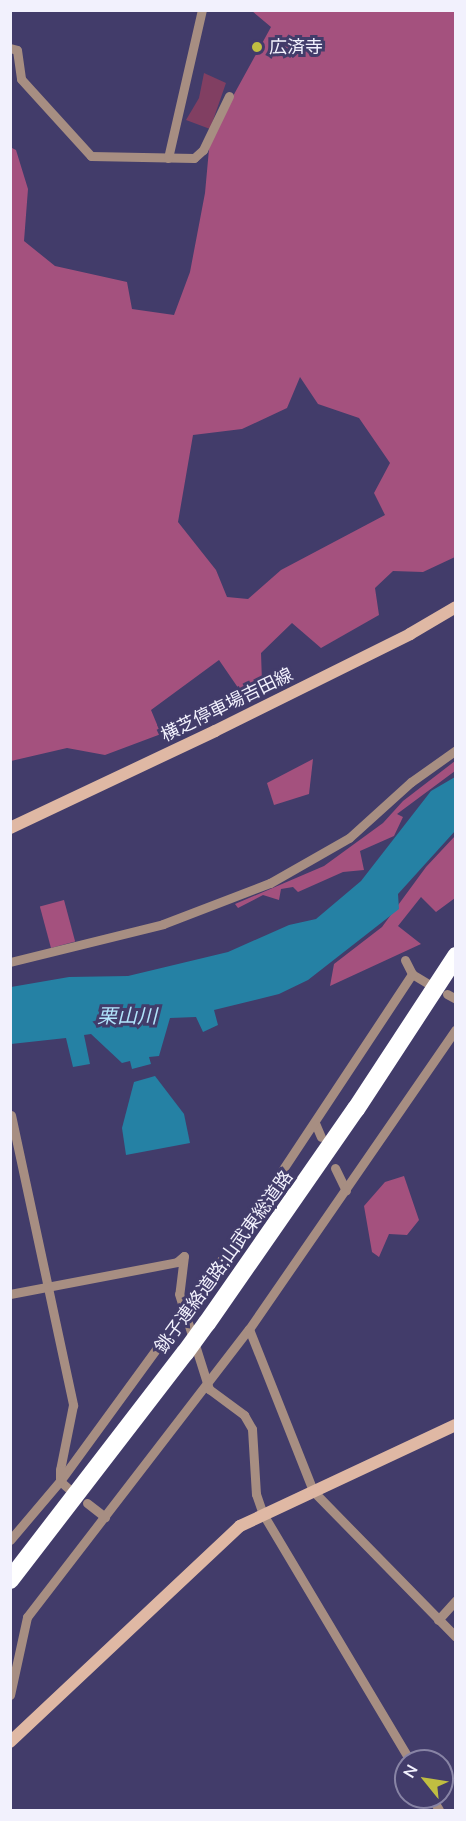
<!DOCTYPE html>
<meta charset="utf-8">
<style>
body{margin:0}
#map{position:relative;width:466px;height:1821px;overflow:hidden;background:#423c6a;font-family:Mulish,"Noto Sans JP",sans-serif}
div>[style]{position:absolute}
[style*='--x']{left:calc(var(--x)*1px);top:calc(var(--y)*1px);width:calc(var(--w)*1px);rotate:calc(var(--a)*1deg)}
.green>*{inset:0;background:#813f62}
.forest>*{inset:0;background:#a4517e;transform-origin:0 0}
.water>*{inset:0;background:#2581a4}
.street>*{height:9px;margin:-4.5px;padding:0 4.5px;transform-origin:4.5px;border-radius:4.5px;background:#a78e82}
.secondary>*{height:12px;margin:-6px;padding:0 6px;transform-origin:6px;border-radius:6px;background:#dfb8a4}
.highway>*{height:18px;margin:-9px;padding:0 9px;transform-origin:9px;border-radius:9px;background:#fff}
.highway-bridge>*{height:18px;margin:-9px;padding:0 9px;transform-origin:9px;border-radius:9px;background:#fff}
.dots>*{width:16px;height:16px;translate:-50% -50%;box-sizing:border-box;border:3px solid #423c6a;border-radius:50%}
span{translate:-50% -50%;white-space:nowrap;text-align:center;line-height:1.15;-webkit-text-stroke:6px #423c6a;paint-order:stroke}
.poi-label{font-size:18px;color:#f2f1fd}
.left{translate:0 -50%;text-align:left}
.street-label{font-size:18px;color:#f2f1fd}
.water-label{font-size:20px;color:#b1e4fb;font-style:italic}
.frame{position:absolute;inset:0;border:12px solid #f2f1fd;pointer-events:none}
.north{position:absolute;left:394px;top:1749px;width:60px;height:60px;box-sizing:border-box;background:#423c6a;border:2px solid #8884a5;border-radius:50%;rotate:300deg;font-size:16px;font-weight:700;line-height:24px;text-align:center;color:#f2f1fd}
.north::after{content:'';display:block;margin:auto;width:21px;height:27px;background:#c0be41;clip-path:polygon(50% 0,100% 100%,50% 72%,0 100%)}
</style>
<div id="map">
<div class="green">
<i style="clip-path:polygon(204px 73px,226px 83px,210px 129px,186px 120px,199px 98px)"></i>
</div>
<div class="forest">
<i style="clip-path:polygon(evenodd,252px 11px,455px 11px,455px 557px,423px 572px,393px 571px,375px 588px,379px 615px,321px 648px,292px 623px,261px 653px,262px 682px,243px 695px,219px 660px,151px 710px,161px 734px,105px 755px,67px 748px,11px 761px,10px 147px,16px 150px,28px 189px,24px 241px,55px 266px,127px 282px,132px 309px,174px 315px,190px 272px,205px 193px,210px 138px,271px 27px,252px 11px,300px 377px,318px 404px,359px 418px,390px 463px,374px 493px,385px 515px,281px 570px,248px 599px,227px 597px,216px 570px,178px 522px,193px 435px,242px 429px,287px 408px,300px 377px)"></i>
<i style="clip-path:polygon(313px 759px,309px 794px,274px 805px,267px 783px)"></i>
<i style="clip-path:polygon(455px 761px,455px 771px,397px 814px,403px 817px,394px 836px,360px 851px,364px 870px,343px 872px,298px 892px,293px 887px,281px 889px,279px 900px,263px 895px,238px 908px,235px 904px,324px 866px,383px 823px,403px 801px)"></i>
<i style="clip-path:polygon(455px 836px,455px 898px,436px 912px,421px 897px,398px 926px,421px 944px,330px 986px,334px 964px,382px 927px,426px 867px)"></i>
<i style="left:64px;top:900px;width:43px;height:25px;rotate:75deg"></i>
<i style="clip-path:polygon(404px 1176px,419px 1220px,407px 1235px,389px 1234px,379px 1257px,372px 1252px,364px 1206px,385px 1182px)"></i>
</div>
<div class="water">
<i style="clip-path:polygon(455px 777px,455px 831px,398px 894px,399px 909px,308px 980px,279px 994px,214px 1010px,218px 1025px,203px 1032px,196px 1017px,170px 1018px,159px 1056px,149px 1057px,151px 1064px,132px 1069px,130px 1061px,122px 1063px,91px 1034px,84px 1035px,90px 1064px,73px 1067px,66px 1038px,11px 1044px,11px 987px,69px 977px,128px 976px,228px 952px,289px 925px,316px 919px,361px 881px,431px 791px)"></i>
<i style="clip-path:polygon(155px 1076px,184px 1114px,190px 1143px,126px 1155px,122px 1128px,134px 1082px)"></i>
</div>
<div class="street">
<i style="--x:10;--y:48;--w:7;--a:16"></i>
<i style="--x:17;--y:50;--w:29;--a:82"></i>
<i style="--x:21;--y:79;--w:104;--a:47.7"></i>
<i style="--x:91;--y:156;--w:103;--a:1.1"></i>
<i style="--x:194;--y:158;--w:12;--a:-42"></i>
<i style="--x:203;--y:150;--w:60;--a:-64.3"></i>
<i style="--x:168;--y:158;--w:152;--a:-77.1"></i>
<i style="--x:405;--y:960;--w:16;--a:63"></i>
<i style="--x:412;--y:974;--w:17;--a:31"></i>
<i style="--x:10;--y:962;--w:158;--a:-13.9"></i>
<i style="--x:163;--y:924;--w:115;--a:-21"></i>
<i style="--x:270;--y:883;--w:91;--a:-29.7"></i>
<i style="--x:349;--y:838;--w:84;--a:-42.1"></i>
<i style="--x:411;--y:782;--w:55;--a:-35.4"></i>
<i style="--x:447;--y:994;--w:10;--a:29"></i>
<i style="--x:11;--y:1115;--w:297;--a:77.9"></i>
<i style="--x:73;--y:1405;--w:66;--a:101.3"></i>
<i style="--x:60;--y:1470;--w:11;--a:90"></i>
<i style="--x:60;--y:1481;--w:12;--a:42"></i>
<i style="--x:315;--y:1123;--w:15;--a:67"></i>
<i style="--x:335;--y:1168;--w:25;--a:64"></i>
<i style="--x:184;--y:1256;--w:38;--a:97"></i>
<i style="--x:179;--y:1294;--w:100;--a:72.5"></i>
<i style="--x:209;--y:1389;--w:44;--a:36.6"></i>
<i style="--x:244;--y:1415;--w:16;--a:60"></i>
<i style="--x:252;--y:1429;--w:65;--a:86.5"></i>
<i style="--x:256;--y:1494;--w:21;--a:71"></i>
<i style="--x:263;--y:1514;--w:287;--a:59.2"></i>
<i style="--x:10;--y:1294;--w:170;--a:-10.8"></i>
<i style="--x:177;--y:1262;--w:9;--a:-41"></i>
<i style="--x:249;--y:1329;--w:174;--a:68.4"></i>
<i style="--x:313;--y:1491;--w:204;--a:45.6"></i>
<i style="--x:87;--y:1503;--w:23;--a:38"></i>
<i style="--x:10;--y:1540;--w:77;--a:-49.7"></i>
<i style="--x:60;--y:1481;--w:306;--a:-53.9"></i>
<i style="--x:240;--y:1234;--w:312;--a:-56.5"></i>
<i style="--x:438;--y:1620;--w:27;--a:-48"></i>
<i style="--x:10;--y:1695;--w:80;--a:-77.7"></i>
<i style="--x:27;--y:1617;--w:364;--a:-52.4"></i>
<i style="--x:249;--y:1329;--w:364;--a:-55.4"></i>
<i style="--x:431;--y:1797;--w:15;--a:58"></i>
</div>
<div class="secondary">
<i style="--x:10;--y:828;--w:227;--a:-25.3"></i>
<i style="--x:215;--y:731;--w:218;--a:-26.4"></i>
<i style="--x:410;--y:634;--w:53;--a:-30.4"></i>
<i style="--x:10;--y:1742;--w:316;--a:-43.2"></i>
<i style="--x:240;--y:1526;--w:238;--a:-25.1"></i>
</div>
<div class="highway">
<i style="--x:207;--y:1323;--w:261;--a:-55.2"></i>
<i style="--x:356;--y:1109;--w:183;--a:-56.8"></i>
<i style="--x:10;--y:1580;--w:287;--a:-52.4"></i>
</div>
<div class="highway-bridge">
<i style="--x:185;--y:1353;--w:37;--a:-54"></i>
</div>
<div class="dots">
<i style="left:257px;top:47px;background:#c0be41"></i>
</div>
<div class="poi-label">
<span class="left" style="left:269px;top:47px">広済寺</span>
</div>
<div class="street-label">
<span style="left:227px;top:705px;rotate:-26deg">横芝停車場吉田線</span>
<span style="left:224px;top:1262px;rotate:-54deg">銚子連絡道路;山武東総道路</span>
</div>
<div class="water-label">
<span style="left:127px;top:1015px">栗山川</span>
</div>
<div class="frame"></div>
<div class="north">N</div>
</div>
